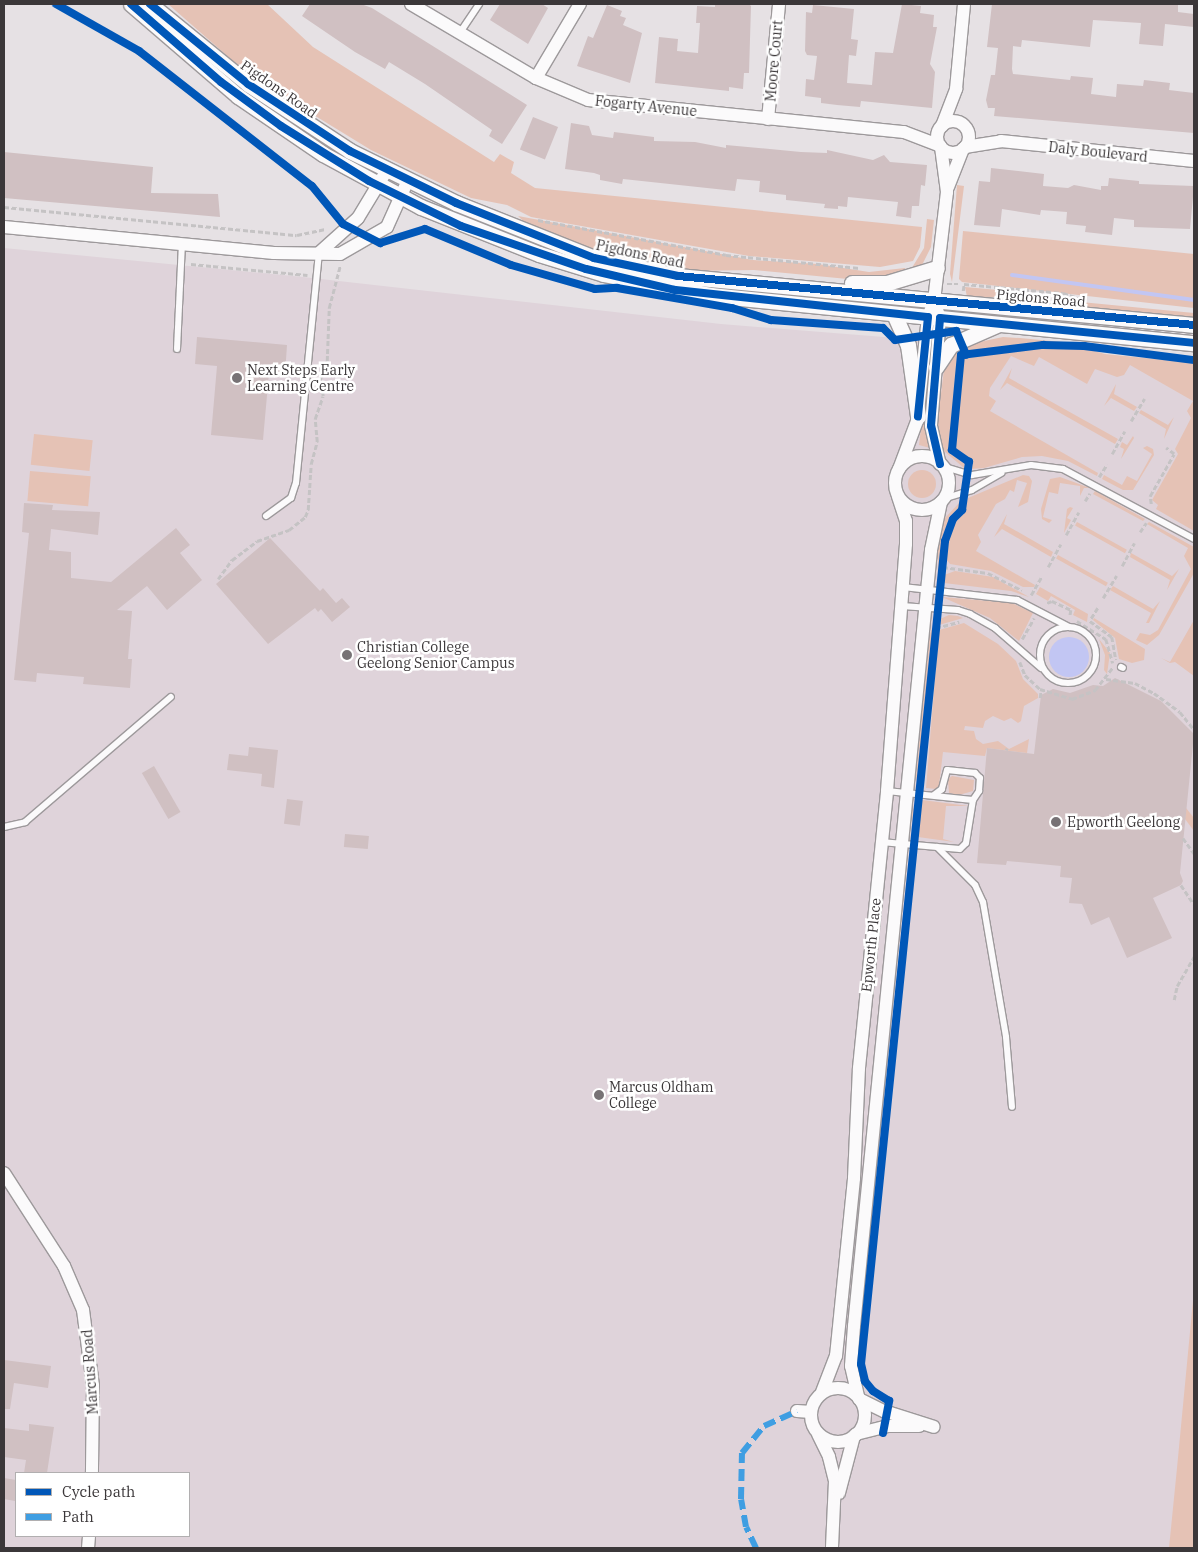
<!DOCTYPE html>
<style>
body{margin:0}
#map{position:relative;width:1198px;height:1552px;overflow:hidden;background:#e6e1e4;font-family:"IBM Plex Serif",serif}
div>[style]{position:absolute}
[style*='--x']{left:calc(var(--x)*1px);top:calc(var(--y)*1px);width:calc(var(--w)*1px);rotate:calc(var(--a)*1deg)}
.built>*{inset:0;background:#dfd3da}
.green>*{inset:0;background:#e5c2b5;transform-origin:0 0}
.round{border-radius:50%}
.water>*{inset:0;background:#c2c6f3}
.stream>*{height:4px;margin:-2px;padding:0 2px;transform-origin:2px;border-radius:2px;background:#c2c6f3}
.building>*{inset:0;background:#d0c0c2;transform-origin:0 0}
.path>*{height:2.5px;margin-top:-1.25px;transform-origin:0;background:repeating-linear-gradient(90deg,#c5c3c4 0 5px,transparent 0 7.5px)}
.roads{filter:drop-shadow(1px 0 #9d999b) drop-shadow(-1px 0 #9d999b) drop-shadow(0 1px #9d999b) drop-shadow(0 -1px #9d999b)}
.service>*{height:6px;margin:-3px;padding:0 3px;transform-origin:3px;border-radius:3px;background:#fbfafb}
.service>.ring{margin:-3px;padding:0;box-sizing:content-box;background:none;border:6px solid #fbfafb;border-radius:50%}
.minor>*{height:12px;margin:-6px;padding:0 6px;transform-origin:6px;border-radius:6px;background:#fbfafb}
.minor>.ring{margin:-6px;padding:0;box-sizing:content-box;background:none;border:12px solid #fbfafb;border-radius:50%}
.tertiary>*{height:15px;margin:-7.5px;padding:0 7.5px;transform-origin:7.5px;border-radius:7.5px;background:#fbfafb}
.quiet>*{height:6px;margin-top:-3px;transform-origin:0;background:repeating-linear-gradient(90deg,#3f9ee2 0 12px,transparent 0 18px)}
.cycleway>*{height:8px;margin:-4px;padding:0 4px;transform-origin:4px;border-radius:4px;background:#0057b8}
.dots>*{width:14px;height:14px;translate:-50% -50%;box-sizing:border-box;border:2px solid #fff;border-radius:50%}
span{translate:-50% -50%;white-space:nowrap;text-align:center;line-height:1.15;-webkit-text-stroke:5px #fff;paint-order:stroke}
.street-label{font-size:14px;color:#3b3739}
.poi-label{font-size:14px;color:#3b3739}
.left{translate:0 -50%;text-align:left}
.frame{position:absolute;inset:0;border:5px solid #3b3739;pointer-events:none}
.legend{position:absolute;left:15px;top:1472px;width:175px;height:65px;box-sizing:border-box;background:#fff;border:1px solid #b1afb0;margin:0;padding:6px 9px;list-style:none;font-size:15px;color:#3b3739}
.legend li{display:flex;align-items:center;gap:10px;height:25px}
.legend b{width:25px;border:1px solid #b1afb0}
</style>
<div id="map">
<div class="built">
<i style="clip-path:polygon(evenodd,4px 248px,303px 277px,721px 324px,1194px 362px,1194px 1548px,4px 1548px,4px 248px,16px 1473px,189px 1473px,189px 1536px,16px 1536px,16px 1473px)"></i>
</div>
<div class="green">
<i style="clip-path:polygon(168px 4px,267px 4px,313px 47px,494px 162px,500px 154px,514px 162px,511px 173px,535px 188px,922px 227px,920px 247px,913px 261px,880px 267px,749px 256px,531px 217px,507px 205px,471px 198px,371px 150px,304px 109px,233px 61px)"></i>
<i style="clip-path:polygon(957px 185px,964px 186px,952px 282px,950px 274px)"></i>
<i style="clip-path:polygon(518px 216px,753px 260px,818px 264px,869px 272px,905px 268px,906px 272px,858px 280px,754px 270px,689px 271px,614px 256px,561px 240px,532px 229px)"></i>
<i style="clip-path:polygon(927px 219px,934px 220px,931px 247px,922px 265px,910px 271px,924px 248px)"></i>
<i style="clip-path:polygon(963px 231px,1194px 254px,1194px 308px,962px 282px,959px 279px)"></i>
<i style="clip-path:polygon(965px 287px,1032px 293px,1031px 297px,967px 297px)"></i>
<i style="clip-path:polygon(1052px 294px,1081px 302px,1194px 313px,1194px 319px,1080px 308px,1052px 299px)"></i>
<i style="clip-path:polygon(1003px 337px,1020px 338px,1083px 344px,1041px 343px,968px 352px,965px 345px)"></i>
<i style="clip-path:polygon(932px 338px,933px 347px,930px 448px,919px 445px)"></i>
<i style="clip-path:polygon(961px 347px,949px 451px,965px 463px,964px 468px,944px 451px,938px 435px,938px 417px,944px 370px,950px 355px)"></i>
<i style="clip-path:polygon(1046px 348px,1084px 348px,1105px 354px,1194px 363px,1194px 531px,1156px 509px,1158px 505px,1152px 500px,1178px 454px,1175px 449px,1191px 418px,1187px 411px,1193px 401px,1130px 365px,1124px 375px,1117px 377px,1095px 369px,1087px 384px,1039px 357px,1034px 366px,1011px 356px,990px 388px,989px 396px,996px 401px,990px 411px,1098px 473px,1097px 476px,1068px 461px,1042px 456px,1022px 457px,984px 468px,970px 469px,971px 460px,954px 449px,963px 358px)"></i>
<i style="clip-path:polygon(1012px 368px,1009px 378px,1118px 439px,1115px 444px,1007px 383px,1000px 390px)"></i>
<i style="clip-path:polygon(1116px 384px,1114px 394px,1137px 407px,1134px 411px,1111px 398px,1104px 406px)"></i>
<i style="clip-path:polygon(1141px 410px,1168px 425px,1174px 417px,1164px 439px,1166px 429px,1139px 413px)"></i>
<i style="left:34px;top:434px;width:59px;height:31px;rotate:6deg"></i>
<i style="clip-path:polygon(1133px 436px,1134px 438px,1121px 459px,1124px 449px,1120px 447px,1122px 442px,1127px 445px)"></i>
<i style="clip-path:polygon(1147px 446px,1153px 449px,1154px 455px,1133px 490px,1123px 490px,1102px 479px,1104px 475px,1122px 485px,1127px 476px,1137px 481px,1152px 454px,1143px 448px)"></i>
<i class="round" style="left:908px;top:470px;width:28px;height:28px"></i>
<i style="left:30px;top:471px;width:61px;height:30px;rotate:5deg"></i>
<i style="clip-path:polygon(1023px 475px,1029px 476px,1032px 481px,1028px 502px,1018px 507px,1027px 483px,1017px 480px,1014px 492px,1010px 490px,1005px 499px,996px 504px,978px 535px,981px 542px,976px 551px,1035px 585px,1034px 587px,1023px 587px,991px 571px,950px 564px,946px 559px,948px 539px,955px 520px,965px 511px,968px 498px)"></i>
<i style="clip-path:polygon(1060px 477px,1090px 488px,1084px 488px,1080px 496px,1080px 486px,1060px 483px,1058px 494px,1049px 492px,1043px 517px,1052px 520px,1049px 523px,1042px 519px,1041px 509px,1050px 479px)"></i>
<i style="clip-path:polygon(1095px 491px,1145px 519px,1143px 521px,1093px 494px)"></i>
<i style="clip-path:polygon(961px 501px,960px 509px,950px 517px,942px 538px,938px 576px,938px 548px,945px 518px)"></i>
<i style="clip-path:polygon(1070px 507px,1073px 508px,1067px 518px,1071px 520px,1064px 533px,1067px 509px)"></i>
<i style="clip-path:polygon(1007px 514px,1004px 524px,1053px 552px,1051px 557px,1002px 529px,994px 537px)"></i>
<i style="left:1077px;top:522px;width:57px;height:4px;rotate:29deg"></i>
<i style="clip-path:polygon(1149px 522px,1194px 547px,1194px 573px,1159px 635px,1147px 645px,1136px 640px,1140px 633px,1150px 635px,1158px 630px,1191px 569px,1184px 556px,1188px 548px,1147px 524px)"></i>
<i style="clip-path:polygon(1131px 553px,1172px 576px,1179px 569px,1167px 590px,1170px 580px,1130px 557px)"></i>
<i style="left:1058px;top:555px;width:57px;height:4px;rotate:29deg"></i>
<i style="clip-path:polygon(955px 571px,993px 577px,1029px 597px,1011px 591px,944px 583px,944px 575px)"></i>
<i style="clip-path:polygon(1113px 586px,1153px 609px,1160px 601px,1149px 623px,1146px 623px,1151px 613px,1110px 590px)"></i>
<i style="clip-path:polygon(1040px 587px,1088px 614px,1087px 622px,1073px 615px,1075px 610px,1051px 596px,1048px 601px,1036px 594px)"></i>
<i style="clip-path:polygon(942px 597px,1012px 603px,1033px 613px,1019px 641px,990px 618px)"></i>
<i style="clip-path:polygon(949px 615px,958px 616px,963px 618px,939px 625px,940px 619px)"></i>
<i style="clip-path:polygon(1094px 618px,1145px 649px,1144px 660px,1132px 663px,1119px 659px,1115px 638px,1093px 620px)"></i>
<i style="clip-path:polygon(1194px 620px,1194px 676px,1175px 662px,1170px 663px,1161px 658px,1170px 662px)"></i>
<i style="clip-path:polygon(964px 623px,998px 644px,1016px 661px,1023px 679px,1038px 694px,1038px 698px,1024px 706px,1021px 721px,1018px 723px,1011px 718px,1004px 721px,993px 716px,985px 721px,983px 728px,965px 726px,964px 730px,974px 731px,976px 739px,983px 744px,998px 741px,1009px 749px,1029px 739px,1027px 753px,987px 748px,985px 756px,943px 752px,939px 786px,936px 789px,926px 788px,939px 630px)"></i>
<i style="clip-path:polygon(934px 625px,918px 784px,916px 776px,929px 635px)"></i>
<i style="clip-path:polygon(1099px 639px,1110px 653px,1107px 674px,1104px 670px,1105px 655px)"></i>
<i style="clip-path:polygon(952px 776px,974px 780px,973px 791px,959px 795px,949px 793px,948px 779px)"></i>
<i style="clip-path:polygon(922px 800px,969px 806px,946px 806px,943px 839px,954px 842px,918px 837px)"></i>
<i style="clip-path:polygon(917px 803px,913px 834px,912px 811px)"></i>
<i style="clip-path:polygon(1186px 808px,1194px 818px,1194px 831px,1185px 819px)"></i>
<i style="clip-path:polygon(1194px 1290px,1194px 1548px,1169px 1548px,1177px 1468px)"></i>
</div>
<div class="water">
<i class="round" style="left:1049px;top:637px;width:40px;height:40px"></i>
</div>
<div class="stream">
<i style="--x:1012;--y:275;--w:184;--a:7.8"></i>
</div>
<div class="building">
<i style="clip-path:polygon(310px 4px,361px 4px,372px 8px,527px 105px,502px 144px,489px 136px,492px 130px,425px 84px,389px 62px,385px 69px,355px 52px,302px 16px)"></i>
<i style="clip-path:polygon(500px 4px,542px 4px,548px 8px,528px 44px,490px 20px)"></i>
<i style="clip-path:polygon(715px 4px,749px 4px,751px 6px,749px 73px,744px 73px,743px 89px,729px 87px,729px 91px,655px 83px,659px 37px,678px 39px,677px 51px,698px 53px,700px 23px,696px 23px,697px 6px,715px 7px)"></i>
<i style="clip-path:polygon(902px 4px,921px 6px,920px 13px,934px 15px,933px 27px,937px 27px,930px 64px,935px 72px,932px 108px,861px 101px,860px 107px,837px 105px,821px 103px,821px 98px,805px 96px,806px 79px,814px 80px,817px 56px,807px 55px,805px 51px,806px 12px,812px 13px,813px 5px,854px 9px,851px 39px,858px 40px,856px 56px,849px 55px,847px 83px,872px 85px,875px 52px,893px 53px)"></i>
<i style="clip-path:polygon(992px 4px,1165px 4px,1178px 5px,1178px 12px,1194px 14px,1194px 27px,1165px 24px,1163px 46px,1139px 44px,1141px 23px,1093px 20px,1090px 47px,1022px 40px,1021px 47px,1013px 46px,1012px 69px,1013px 74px,1070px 80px,1071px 76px,1093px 78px,1091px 94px,1116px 97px,1117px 84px,1143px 86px,1144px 80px,1170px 83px,1169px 90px,1194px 93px,1194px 133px,994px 116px,995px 108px,988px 108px,986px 100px,991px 75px,995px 75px,998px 48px,987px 47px)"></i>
<i style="clip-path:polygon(607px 5px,622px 11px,620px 16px,626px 18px,623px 25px,642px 33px,630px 83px,577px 66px,588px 36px,593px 38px)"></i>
<i style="left:533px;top:117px;width:27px;height:35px;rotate:22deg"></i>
<i style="clip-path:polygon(571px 123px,589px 126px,592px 135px,613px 138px,614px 132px,654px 137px,654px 141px,695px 142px,726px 148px,726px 145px,801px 152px,827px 153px,827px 150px,873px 160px,884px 155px,890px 162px,927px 165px,925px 186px,921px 185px,919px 206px,912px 206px,911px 218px,896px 216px,898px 202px,848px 197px,847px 207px,838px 206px,838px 209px,824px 208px,825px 204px,786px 200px,786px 195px,759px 192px,760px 181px,737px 179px,735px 191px,623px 179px,622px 184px,600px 180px,600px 175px,594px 173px,565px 169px)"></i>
<i style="clip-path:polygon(4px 152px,153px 167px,151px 193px,218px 194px,220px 217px,4px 198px)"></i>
<i style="clip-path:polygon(991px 168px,1044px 174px,1043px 186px,1068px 188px,1074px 185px,1101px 190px,1101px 186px,1108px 186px,1109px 178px,1139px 181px,1139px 184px,1194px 186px,1190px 229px,1134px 227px,1134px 220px,1114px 218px,1112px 235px,1085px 232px,1086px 226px,1066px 224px,1067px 212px,1041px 210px,1040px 215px,1002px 209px,1000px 227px,974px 225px,979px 181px,990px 182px)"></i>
<i style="clip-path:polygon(197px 337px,287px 345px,285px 375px,269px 373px,263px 440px,211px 435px,217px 366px,195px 364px)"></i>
<i style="clip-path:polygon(24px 503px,53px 505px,52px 510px,100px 512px,98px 535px,51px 529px,49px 550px,71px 552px,71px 578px,111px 582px,176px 528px,190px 545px,180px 553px,202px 580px,167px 610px,147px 586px,117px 610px,132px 611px,128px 659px,132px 659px,130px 688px,83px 684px,84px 677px,37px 673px,36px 682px,14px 680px,29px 533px,22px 532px)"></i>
<i style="clip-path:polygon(270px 538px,320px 591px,323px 588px,336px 603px,342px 598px,350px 607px,332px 622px,321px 609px,318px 612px,315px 608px,268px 644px,216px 584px)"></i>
<i style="clip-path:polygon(1115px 678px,1161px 701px,1194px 734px,1180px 873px,1183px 881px,1181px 885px,1153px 898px,1172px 938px,1127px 958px,1109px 917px,1091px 925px,1082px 904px,1069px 903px,1072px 878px,1060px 877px,1061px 866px,1007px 861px,1006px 865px,977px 863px,987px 748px,1034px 754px,1041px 695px,1053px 689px,1070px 693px,1093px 685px,1103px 686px)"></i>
<i style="clip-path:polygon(249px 747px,278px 750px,274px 788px,261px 786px,262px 774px,227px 770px,229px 754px,248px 756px)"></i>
<i style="left:154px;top:766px;width:53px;height:14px;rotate:60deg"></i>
<i style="left:287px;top:799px;width:16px;height:25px;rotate:7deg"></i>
<i style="left:345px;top:834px;width:24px;height:13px;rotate:5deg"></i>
<i style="clip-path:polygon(4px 1360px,51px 1366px,48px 1388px,14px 1383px,10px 1409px,4px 1409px)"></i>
<i style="clip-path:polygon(29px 1424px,54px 1427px,47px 1473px,24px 1473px,26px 1460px,4px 1457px,4px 1428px,29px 1431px)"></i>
<i style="clip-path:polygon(4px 1478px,16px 1480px,15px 1501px,4px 1499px)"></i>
</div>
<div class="path">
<i style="--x:4;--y:207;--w:294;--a:5.5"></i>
<i style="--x:297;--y:235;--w:29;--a:-12"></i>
<i style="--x:538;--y:220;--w:191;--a:10.5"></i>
<i style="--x:726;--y:255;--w:134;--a:5.6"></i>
<i style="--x:191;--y:264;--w:117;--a:5.4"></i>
<i style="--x:947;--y:284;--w:11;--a:0"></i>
<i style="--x:963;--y:291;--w:7;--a:-82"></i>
<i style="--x:964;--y:284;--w:99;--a:5.2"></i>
<i style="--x:1063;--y:293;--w:19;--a:18"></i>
<i style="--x:1131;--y:421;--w:26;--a:-59"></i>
<i style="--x:1112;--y:454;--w:26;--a:-61"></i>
<i style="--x:1099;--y:477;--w:15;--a:-58"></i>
<i style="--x:1085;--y:501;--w:9;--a:-58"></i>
<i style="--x:1151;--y:504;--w:8;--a:-97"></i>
<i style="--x:1150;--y:496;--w:48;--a:-60.3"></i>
<i style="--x:1174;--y:454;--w:10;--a:-143"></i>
<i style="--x:1140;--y:532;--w:11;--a:-56"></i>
<i style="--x:1066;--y:535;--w:26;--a:-61"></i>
<i style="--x:1122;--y:566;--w:26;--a:-62"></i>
<i style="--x:943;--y:567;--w:45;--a:7.6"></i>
<i style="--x:988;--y:573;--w:38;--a:27"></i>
<i style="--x:1048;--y:567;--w:26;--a:-61"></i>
<i style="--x:218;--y:579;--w:24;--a:-54"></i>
<i style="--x:232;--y:560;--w:31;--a:-37"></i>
<i style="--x:257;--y:541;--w:34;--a:-19"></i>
<i style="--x:289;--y:530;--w:21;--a:-39"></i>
<i style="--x:305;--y:517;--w:8;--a:-67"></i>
<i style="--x:308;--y:510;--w:46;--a:-86.3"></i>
<i style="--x:311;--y:464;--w:23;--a:-75"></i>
<i style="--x:317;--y:442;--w:23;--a:-95"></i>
<i style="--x:315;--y:419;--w:24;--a:-71"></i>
<i style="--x:323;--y:396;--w:16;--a:-101"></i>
<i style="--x:320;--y:380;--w:20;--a:-70"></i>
<i style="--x:327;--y:361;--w:53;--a:-87.8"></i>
<i style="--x:329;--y:308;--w:43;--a:-75.3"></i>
<i style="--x:1031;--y:595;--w:22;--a:-60"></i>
<i style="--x:1103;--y:598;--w:26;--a:-59"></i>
<i style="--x:1047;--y:603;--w:5;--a:-22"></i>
<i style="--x:1052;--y:601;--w:21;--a:25"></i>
<i style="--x:1071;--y:610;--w:7;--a:98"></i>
<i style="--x:1098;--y:608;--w:15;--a:122"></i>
<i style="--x:1090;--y:621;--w:27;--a:36"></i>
<i style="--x:1112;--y:637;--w:23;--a:80"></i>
<i style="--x:1077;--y:621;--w:34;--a:32"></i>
<i style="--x:1106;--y:639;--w:25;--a:74"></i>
<i style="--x:936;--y:628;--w:24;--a:-15"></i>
<i style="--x:1022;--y:639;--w:24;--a:-60"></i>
<i style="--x:1020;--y:662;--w:14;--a:69"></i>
<i style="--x:1025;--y:675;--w:21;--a:43"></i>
<i style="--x:1040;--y:689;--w:34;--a:17"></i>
<i style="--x:1072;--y:699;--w:25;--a:-21"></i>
<i style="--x:1095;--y:690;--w:28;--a:-52"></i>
<i style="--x:1106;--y:679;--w:29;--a:8"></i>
<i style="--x:1135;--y:683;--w:21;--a:28"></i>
<i style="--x:1154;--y:693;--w:32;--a:36"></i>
<i style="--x:1180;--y:712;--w:22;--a:51"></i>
<i style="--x:1040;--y:698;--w:8;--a:-83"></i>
<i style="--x:1006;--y:750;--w:2;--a:-63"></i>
<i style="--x:1183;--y:838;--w:19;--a:54"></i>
<i style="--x:1181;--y:885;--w:23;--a:56"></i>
<i style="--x:1174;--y:1000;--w:14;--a:-78"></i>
<i style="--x:1177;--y:986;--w:34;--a:-60"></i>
</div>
<div class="roads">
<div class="service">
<i style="--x:459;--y:34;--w:36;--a:-56"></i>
<i style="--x:177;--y:349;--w:105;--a:-87.3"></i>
<i style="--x:942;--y:466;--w:31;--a:17"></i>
<i style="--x:972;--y:475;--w:60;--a:-9.6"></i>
<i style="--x:1031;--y:465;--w:32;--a:7"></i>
<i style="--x:1063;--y:469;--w:149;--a:28.1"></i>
<i style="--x:943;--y:499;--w:30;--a:-17"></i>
<i style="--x:972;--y:490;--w:34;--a:-30"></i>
<i style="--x:266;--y:516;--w:31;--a:-36"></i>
<i style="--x:291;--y:498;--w:16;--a:-72"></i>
<i style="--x:296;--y:483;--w:231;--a:-84.3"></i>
<i style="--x:903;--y:587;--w:115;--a:6.5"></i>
<i style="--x:1017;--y:600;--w:59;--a:27.4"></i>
<i style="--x:902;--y:606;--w:56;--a:4.1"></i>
<i style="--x:958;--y:610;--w:13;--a:18"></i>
<i style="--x:970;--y:614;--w:29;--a:29"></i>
<i style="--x:995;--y:628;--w:61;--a:41"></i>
<i class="ring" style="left:1040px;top:627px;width:50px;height:50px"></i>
<i style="--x:1121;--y:667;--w:2;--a:27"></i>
<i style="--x:887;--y:791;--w:86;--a:6"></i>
<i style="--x:973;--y:800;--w:11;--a:-56"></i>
<i style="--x:979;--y:791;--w:13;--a:-86"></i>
<i style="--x:980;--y:778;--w:7;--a:-135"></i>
<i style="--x:975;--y:773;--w:28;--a:-174"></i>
<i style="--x:947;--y:770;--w:20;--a:105"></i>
<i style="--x:942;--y:789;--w:10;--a:143"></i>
<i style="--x:4;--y:827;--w:22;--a:-13"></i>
<i style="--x:25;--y:822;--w:192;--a:-40.6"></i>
<i style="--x:881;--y:842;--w:79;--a:5.1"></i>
<i style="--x:960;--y:849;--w:8;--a:-45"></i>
<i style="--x:966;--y:843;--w:44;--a:-80.8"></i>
<i style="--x:937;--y:847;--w:54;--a:45"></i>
<i style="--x:975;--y:885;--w:19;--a:65"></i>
<i style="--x:983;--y:902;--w:137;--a:80.3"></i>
<i style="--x:1006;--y:1037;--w:70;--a:85.1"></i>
</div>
<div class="minor">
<i style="--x:411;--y:4;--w:145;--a:30.6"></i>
<i style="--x:536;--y:78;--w:56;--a:22.9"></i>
<i style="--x:588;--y:100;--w:318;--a:5.8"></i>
<i style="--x:904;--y:132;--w:39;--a:21"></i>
<i style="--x:536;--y:78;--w:86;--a:-59.3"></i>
<i style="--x:768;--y:119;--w:116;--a:-84.5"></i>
<i class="ring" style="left:937px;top:121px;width:20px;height:20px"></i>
<i style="--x:942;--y:126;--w:40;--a:-69"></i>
<i style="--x:956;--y:89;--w:85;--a:-84.6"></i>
<i style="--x:965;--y:147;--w:36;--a:-9"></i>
<i style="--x:1001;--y:141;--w:194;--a:5.9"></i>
<i style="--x:948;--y:187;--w:41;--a:-68.5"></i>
<i style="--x:4;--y:227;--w:271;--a:5.5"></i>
<i style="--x:274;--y:253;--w:66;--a:0.9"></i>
<i style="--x:340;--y:254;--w:54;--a:-29.9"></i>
<i style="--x:387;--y:227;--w:51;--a:-65.9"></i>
<i style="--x:319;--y:253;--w:52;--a:-41.9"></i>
<i style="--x:358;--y:218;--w:56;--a:-58.9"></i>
<i style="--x:937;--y:310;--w:9;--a:69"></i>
<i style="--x:940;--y:318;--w:108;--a:94.8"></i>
<i style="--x:931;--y:426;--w:39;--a:77"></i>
<i class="ring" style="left:895px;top:456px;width:42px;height:42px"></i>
<i style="--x:899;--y:469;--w:51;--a:-69.4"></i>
<i style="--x:917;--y:421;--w:105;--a:-84"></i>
<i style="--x:928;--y:317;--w:17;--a:-69"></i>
<i style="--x:934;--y:301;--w:110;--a:-83.2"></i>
<i style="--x:947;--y:192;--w:45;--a:-97.6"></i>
<i style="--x:4;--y:1173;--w:111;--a:57.2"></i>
<i style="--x:64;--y:1266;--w:48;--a:66.6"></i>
<i style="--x:83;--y:1310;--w:77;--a:82.5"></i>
<i style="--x:93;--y:1386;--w:87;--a:90.7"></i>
<i class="ring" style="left:811px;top:1388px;width:42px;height:42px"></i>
<i style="--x:822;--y:1392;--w:39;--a:-69"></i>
<i style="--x:836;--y:1356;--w:179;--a:-84.2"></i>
<i style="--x:854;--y:1178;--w:110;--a:-87.4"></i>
<i style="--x:859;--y:1068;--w:278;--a:-84.2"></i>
<i style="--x:887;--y:791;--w:248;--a:-85.6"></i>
<i style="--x:906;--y:544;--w:23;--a:-90"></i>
<i style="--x:906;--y:521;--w:26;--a:-108"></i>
<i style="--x:858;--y:1396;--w:31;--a:-103"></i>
<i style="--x:851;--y:1366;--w:40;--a:-85.7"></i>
<i style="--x:854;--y:1326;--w:780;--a:-84.33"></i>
<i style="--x:931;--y:550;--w:49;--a:-78.2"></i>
<i style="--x:859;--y:1399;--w:28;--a:26"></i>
<i style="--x:884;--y:1411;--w:52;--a:17.7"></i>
<i style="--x:797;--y:1411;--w:14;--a:4"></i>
<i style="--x:818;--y:1434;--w:25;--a:64"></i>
<i style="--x:829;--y:1457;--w:25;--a:76"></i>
<i style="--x:835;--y:1481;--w:67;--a:92.6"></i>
<i style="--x:856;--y:1434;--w:33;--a:-14"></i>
<i style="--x:888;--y:1426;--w:31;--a:0"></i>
<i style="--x:839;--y:1493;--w:59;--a:-75.3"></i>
<i style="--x:88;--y:1548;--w:12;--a:-85"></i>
</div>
<div class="tertiary">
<i style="--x:131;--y:4;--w:141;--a:40.7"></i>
<i style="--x:238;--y:96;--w:103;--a:34.3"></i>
<i style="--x:323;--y:154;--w:111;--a:28.4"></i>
<i style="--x:421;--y:207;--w:127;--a:21.7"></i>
<i style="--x:539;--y:254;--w:68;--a:17.1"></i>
<i style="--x:604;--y:274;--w:108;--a:11.2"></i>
<i style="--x:710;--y:295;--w:486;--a:5.7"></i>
<i style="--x:150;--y:4;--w:127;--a:39.2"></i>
<i style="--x:248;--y:84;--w:122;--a:33.3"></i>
<i style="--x:350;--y:151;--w:118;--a:26.1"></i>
<i style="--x:456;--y:203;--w:149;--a:21.7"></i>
<i style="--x:594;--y:258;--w:86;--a:12.1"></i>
<i style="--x:678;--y:276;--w:518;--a:5.42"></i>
<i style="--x:852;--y:283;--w:35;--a:0"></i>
<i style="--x:887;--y:283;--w:52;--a:-16.7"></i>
<i style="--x:894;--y:314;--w:34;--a:66"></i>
<i style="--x:908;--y:345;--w:72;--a:82"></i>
<i style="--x:936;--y:367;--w:27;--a:-56"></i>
<i style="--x:951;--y:345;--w:52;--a:-23.6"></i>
</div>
</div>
<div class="quiet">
<i style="--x:756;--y:1548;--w:23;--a:-115"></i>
<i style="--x:746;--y:1527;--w:28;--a:-100"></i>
<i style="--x:741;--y:1499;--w:46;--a:-88.8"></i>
<i style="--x:742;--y:1453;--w:35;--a:-51"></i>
<i style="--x:764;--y:1426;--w:36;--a:-24"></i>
</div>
<div class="cycleway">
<i style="--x:56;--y:4;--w:95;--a:29.5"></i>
<i style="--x:139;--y:51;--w:219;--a:38"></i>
<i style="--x:312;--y:186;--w:49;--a:50.8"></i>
<i style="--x:343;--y:224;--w:42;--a:27.2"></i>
<i style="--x:380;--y:243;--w:47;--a:-17.3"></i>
<i style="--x:425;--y:229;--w:93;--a:22.7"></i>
<i style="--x:511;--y:265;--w:87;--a:15.9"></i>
<i style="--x:595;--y:289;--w:22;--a:-3"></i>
<i style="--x:617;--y:288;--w:117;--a:9.9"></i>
<i style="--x:732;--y:308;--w:41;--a:17.1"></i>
<i style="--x:771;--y:320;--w:112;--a:4.1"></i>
<i style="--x:883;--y:328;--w:17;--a:45"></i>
<i style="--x:895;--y:340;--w:62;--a:-8.4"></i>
<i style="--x:956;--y:331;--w:26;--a:67"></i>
<i style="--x:131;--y:4;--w:119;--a:40.9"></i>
<i style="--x:221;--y:82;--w:74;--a:36.3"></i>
<i style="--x:281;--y:126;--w:104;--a:32"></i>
<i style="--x:369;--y:181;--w:102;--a:26.1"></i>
<i style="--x:461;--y:226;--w:132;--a:19"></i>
<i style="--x:586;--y:269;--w:91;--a:13.3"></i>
<i style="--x:675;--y:290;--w:254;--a:6.1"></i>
<i style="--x:928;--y:317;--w:100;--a:95.8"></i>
<i style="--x:150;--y:4;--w:127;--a:39.2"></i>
<i style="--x:248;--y:84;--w:122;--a:33.3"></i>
<i style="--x:350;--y:151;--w:118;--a:26.1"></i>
<i style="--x:456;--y:203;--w:149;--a:21.7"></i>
<i style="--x:594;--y:258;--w:86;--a:12.1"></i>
<i style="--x:678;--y:276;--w:518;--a:5.42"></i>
<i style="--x:940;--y:464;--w:39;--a:-103"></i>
<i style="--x:931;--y:426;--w:108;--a:-85.2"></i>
<i style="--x:940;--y:318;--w:255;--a:5.6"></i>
<i style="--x:883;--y:1433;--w:33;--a:-79"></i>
<i style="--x:889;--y:1401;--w:19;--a:-148"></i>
<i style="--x:873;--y:1391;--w:13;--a:-129"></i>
<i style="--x:865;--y:1381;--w:17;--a:-103"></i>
<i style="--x:861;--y:1364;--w:827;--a:-84.17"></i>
<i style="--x:945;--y:541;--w:23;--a:-70"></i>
<i style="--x:953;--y:519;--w:13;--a:-45"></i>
<i style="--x:962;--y:510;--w:49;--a:-81.7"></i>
<i style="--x:969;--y:462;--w:21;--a:-145"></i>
<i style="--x:952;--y:450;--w:95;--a:-84.6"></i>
<i style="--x:961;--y:355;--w:83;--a:-7"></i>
<i style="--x:1043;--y:345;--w:41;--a:1.4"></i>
<i style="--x:1084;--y:346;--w:111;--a:7.3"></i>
</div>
<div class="dots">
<i style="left:237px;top:378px;background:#777275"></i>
<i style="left:347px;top:655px;background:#777275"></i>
<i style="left:1056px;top:822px;background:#777275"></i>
<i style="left:599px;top:1095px;background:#777275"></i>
</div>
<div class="street-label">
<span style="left:774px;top:61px;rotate:-85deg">Moore Court</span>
<span style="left:279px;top:89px;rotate:35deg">Pigdons Road</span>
<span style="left:646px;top:106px;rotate:6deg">Fogarty Avenue</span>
<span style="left:1098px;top:152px;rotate:6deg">Daly Boulevard</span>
<span style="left:640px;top:254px;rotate:12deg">Pigdons Road</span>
<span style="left:1041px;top:298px;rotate:5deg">Pigdons Road</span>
<span style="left:871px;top:945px;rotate:-84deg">Epworth Place</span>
<span style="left:90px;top:1372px;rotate:-94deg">Marcus Road</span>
</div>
<div class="poi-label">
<span class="left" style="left:247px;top:378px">Next Steps Early<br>Learning Centre</span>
<span class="left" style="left:357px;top:655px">Christian College<br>Geelong Senior Campus</span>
<span class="left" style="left:1067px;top:822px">Epworth Geelong</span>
<span class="left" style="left:609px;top:1095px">Marcus Oldham<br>College</span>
</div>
<div class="frame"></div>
<ul class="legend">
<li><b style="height:6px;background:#0057b8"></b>Cycle path</li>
<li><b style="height:6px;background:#3f9ee2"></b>Path</li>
</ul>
</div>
